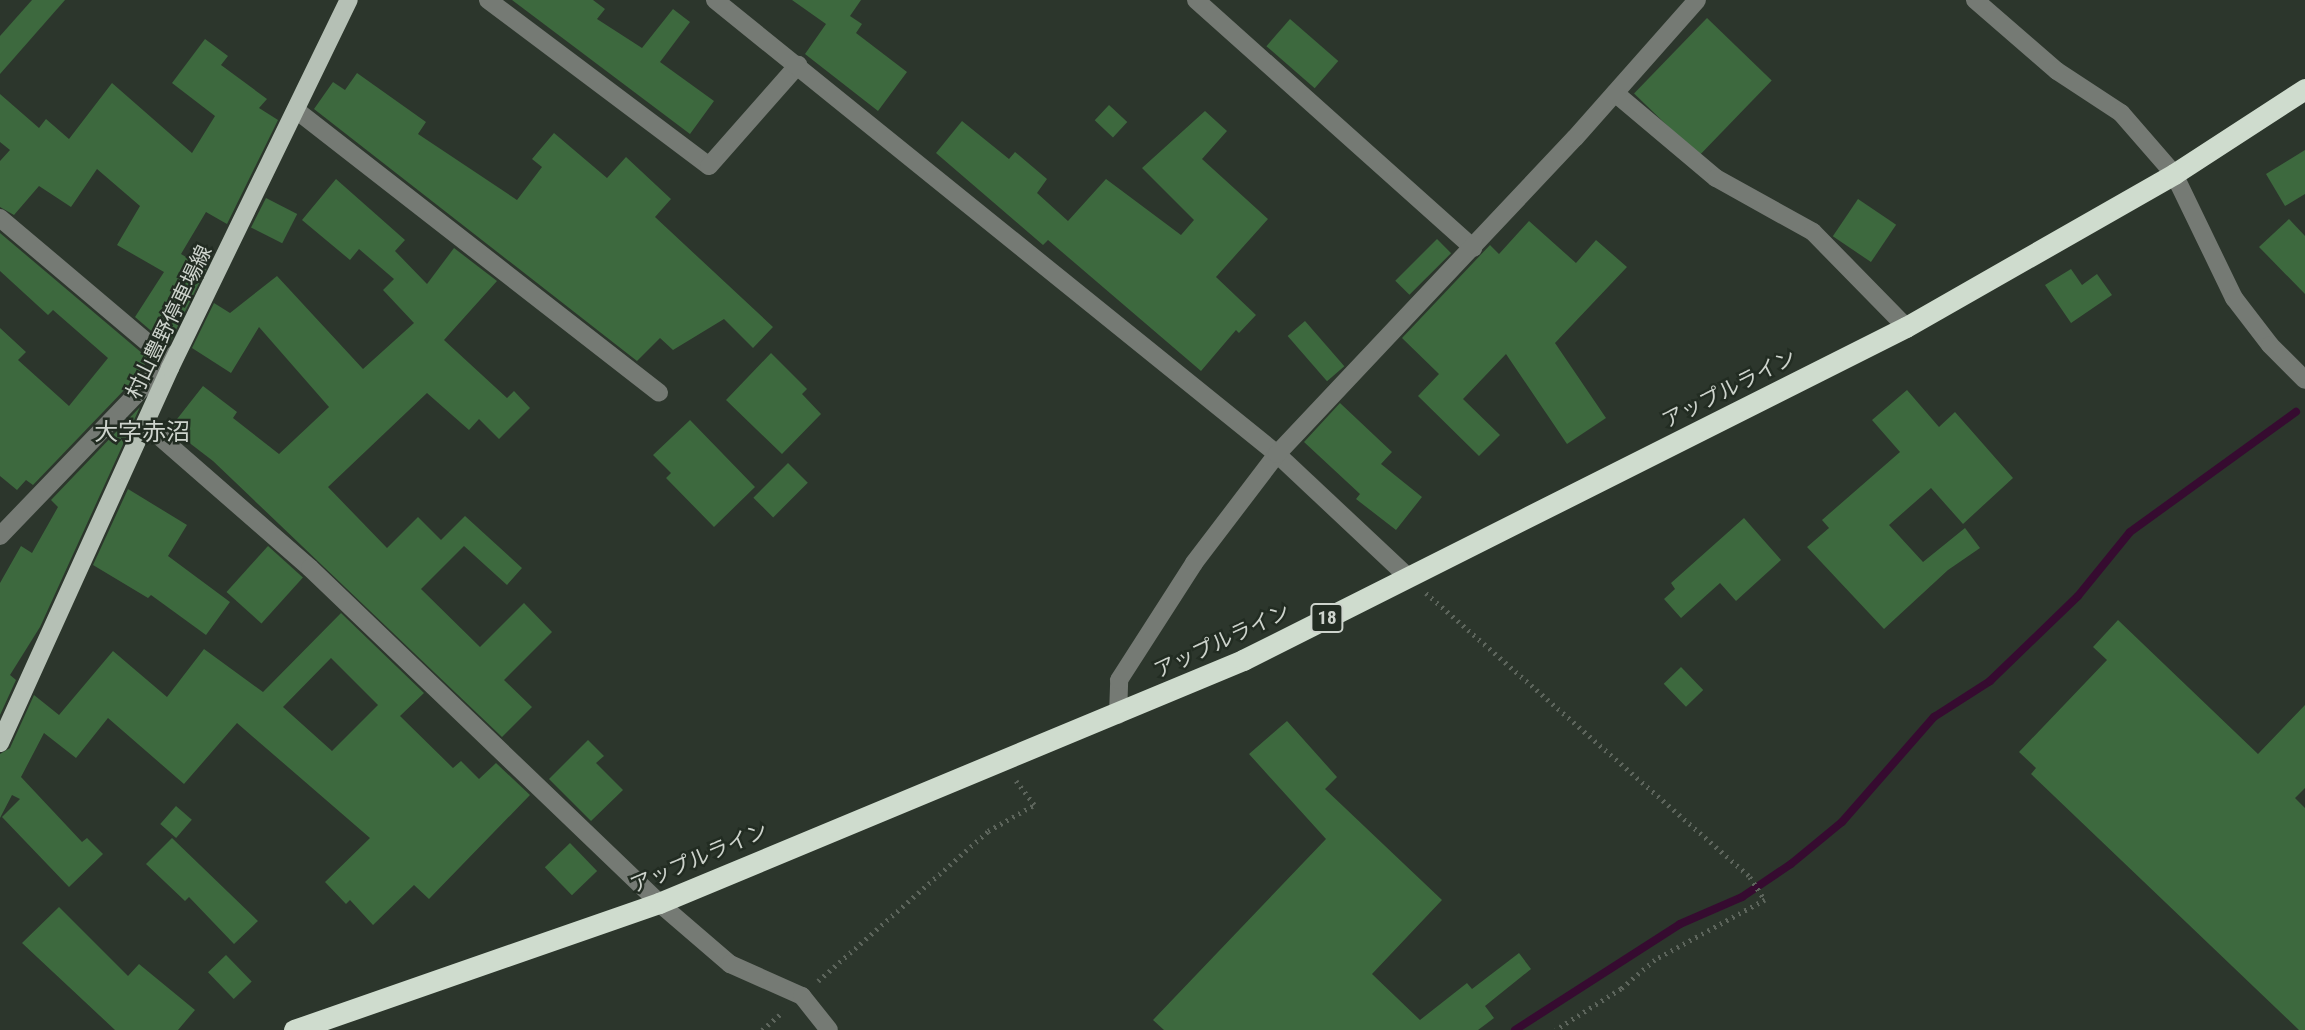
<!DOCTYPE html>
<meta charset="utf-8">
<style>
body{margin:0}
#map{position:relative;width:2305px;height:1030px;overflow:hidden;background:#2c362c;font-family:"Roboto Condensed","Noto Sans JP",sans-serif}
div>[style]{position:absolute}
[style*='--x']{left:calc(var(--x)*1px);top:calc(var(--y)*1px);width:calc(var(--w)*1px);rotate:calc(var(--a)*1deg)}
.stream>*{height:8px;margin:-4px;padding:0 4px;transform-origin:4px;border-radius:4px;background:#360b30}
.building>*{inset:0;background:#3d693e;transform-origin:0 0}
.path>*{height:4.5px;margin-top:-2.25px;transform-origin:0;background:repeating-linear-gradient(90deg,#5d655c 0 2px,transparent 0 7px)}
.minor>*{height:18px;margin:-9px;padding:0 9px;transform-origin:9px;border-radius:9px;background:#757a74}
.major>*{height:18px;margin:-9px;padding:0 9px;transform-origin:9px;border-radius:9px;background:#b5c0b5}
.highway>*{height:21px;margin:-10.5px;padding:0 10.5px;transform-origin:10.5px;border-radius:10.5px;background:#cfdcce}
span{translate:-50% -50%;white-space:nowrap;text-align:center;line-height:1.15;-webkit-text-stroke:5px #222c22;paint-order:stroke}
.shield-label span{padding:2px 5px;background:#222c22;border:2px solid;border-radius:5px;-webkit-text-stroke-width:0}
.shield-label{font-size:19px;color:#cdd3cc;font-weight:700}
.street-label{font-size:21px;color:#cdd3cc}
.quarter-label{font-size:24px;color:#cdd3cc}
</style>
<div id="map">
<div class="stream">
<i style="--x:1515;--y:1030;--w:196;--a:-32.7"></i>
<i style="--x:1680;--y:924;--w:68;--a:-23.5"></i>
<i style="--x:1742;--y:897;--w:59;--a:-34"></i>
<i style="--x:1791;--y:864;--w:66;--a:-39.5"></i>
<i style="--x:1842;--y:822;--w:140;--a:-48.8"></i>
<i style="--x:1934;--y:717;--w:67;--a:-32.7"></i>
<i style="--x:1990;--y:681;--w:122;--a:-44"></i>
<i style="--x:2078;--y:596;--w:82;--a:-50.9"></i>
<i style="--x:2130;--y:532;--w:205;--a:-35.9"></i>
</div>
<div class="building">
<i style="clip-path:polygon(32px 0,65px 0,0 74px,0 36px)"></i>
<i style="clip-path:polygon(512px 0,593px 0,605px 9px,597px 19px,642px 48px,673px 9px,690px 22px,660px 62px,714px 101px,690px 134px)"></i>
<i style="clip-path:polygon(792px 0,861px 0,850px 16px,862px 24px,856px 33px,907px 72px,878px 111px,805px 54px,826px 24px)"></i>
<i style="left:1707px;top:18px;width:90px;height:105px;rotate:44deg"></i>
<i style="left:1290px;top:19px;width:64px;height:36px;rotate:41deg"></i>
<i style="clip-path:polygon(205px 39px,228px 56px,221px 65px,267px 99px,259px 108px,278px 120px,227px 224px,206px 212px,181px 254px,206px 269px,170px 342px,163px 341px,135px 317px,164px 272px,117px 245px,140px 206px,97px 169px,71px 207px,39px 186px,14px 215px,0 207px,0 161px,10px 150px,0 142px,0 94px,39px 128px,46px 119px,69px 139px,112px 83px,192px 153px,215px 116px,172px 83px)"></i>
<i style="clip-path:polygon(357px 73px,426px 122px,418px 134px,517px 200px,542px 167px,532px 159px,554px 133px,607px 178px,626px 157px,671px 199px,655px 217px,773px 327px,753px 348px,724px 319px,673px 350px,660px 338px,637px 361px,314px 109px,333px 82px,345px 90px)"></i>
<i style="left:1109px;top:105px;width:25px;height:21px;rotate:43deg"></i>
<i style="clip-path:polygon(1205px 111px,1227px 131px,1202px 159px,1268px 219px,1216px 277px,1256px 315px,1239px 333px,1236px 330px,1201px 371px,1048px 240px,1043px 245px,936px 153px,962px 121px,1009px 159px,1015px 152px,1047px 179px,1037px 193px,1068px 221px,1106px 179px,1181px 235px,1194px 220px,1142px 168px)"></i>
<i style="clip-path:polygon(2305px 150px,2305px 194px,2285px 206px,2266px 174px)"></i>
<i style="clip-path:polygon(336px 179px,405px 240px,395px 251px,427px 284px,454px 248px,497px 281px,444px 340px,507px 398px,514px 391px,530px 408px,499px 439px,479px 419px,469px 430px,427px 393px,328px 487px,387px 548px,418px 517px,441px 540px,465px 516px,522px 568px,507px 585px,464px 546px,421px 589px,480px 647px,524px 603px,552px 632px,504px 680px,532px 707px,502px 737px,213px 461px,170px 428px,203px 386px,237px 412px,233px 418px,279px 454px,329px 407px,259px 327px,231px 373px,192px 348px,214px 303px,230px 313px,277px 276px,363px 369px,414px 323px,383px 290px,394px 279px,359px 249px,350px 260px,302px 220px)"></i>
<i style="left:266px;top:198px;width:35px;height:33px;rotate:27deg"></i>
<i style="left:1858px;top:199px;width:46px;height:45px;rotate:34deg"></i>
<i style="clip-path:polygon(2289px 219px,2305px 236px,2305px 294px,2259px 247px)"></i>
<i style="clip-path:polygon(1529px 221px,1576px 263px,1596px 240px,1627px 267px,1555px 343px,1606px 418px,1567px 444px,1506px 354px,1463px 399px,1500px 435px,1479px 456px,1418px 396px,1439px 374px,1402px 338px,1490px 245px,1499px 254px)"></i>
<i style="clip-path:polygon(0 233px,149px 359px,128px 386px,33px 485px,26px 480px,17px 490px,0 476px,0 328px,26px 352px,18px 360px,69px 406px,108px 358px,53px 310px,48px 315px,0 271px)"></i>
<i style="left:1437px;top:239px;width:20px;height:59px;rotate:45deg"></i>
<i style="clip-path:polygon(2071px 269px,2082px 285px,2097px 274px,2112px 295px,2071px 323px,2045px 285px)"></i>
<i style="left:1305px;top:321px;width:60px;height:23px;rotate:49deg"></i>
<i style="clip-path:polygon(771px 353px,807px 389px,802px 394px,821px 414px,782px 454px,726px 400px)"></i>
<i style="clip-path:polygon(1907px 390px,1939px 427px,1955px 412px,2013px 478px,1963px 524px,1931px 488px,1889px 525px,1923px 562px,1965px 528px,1980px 548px,1948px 570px,1884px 629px,1807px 547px,1829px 528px,1822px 520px,1900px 452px,1872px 420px)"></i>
<i style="clip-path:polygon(1340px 403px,1392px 452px,1381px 464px,1422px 497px,1396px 530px,1356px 499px,1360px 494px,1304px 442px)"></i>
<i style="clip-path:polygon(140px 407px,40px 627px,10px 675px,16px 680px,0 715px,0 583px,21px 546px,32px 553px,58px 507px,51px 500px)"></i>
<i style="clip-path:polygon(690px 420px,755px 487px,714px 527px,666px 478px,671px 473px,653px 455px)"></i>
<i style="left:788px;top:463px;width:28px;height:49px;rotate:45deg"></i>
<i style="clip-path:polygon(128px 489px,187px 525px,168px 556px,230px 602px,206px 635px,151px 595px,148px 598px,93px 565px)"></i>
<i style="clip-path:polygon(1744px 518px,1781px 560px,1736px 601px,1720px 583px,1681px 618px,1664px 599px,1675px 589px,1671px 583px)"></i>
<i style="left:268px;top:546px;width:47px;height:62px;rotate:42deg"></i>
<i style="clip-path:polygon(evenodd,341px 613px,424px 693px,400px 716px,453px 768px,461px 761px,479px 779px,496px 763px,530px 795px,429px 899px,414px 885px,373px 925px,350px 900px,346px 904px,325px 882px,370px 838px,237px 723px,184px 784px,108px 718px,76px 758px,44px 733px,21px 777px,82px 842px,87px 838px,103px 854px,69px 887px,2px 817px,20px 799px,12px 795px,0 818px,0 754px,10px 748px,34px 695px,59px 715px,113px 651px,167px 697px,204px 649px,263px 692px,341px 613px,331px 658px,378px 705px,332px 751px,283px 707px,331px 658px)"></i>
<i style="clip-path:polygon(2118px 620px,2258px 754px,2305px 705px,2305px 788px,2295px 798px,2305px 808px,2305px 1030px,2299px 1030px,2031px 774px,2036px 768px,2019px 752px,2107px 660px,2093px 647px)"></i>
<i style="left:1681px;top:667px;width:32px;height:24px;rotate:46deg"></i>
<i style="clip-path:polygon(1287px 721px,1337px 777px,1325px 789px,1442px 900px,1372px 974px,1420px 1020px,1467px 983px,1472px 989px,1519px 953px,1531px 969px,1485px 1006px,1494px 1018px,1478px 1030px,1164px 1030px,1153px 1020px,1326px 839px,1249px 754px)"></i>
<i style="clip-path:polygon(588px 740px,604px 756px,596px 763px,623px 790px,591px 821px,549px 779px)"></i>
<i style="left:176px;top:806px;width:21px;height:24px;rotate:41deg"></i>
<i style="clip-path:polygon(172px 838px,258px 921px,234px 944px,189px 897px,185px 901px,146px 864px)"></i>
<i style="left:570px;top:843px;width:39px;height:35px;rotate:46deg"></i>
<i style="clip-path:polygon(59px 907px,128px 976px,139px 964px,195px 1010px,178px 1030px,115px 1030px,22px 943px)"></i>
<i style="left:226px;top:955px;width:37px;height:25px;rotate:46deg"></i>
</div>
<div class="path">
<i style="--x:1426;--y:593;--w:431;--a:41.2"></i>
<i style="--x:1750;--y:877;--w:27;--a:57"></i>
<i style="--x:1765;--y:900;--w:125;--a:151.4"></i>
<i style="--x:1655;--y:960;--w:45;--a:139.5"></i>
<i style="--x:1621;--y:989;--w:77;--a:147.8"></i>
<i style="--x:818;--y:981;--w:227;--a:-41.4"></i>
<i style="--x:988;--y:831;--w:53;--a:-29.5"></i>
<i style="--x:1034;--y:805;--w:30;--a:-127"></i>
<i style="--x:762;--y:1030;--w:28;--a:-41"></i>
</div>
<div class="minor">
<i style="--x:488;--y:0;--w:276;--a:36.9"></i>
<i style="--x:709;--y:166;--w:135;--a:-48.6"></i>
<i style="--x:715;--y:0;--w:722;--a:38.93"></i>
<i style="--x:1277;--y:454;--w:181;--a:43.2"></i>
<i style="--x:1196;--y:0;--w:372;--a:41.8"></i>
<i style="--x:1975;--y:0;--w:108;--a:40.9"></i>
<i style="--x:2057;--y:71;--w:77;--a:33.3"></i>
<i style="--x:2121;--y:113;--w:81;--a:49"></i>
<i style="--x:2174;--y:174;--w:138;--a:64.2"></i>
<i style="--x:2234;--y:298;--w:59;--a:52.5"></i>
<i style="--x:2270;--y:345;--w:49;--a:45"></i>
<i style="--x:1615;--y:93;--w:132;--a:40.1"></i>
<i style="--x:1716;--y:178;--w:111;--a:29.1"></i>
<i style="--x:1813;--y:232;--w:133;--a:45.6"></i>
<i style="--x:296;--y:110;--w:460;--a:37.9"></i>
<i style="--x:0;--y:218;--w:220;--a:40.2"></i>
<i style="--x:145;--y:424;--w:219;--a:41.1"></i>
<i style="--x:310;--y:568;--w:484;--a:43.8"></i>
<i style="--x:659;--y:903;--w:94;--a:40.7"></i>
<i style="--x:730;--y:964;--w:79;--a:24"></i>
<i style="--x:802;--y:996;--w:43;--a:51.5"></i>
<i style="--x:0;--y:536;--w:255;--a:-46.1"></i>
<i style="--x:1118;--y:715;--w:35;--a:-88"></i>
<i style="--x:1119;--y:680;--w:139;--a:-57.3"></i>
<i style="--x:1194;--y:563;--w:137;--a:-52.7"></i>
<i style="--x:1277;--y:454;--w:434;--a:-46.7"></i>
<i style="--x:1575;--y:138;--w:184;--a:-48.5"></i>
</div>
<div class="major">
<i style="--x:0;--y:743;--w:412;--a:-65.6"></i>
<i style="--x:170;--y:368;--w:409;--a:-64.1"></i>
</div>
<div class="highway">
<i style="--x:294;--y:1030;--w:386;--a:-19.2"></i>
<i style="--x:659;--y:903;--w:633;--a:-22.59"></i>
<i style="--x:1243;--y:660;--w:742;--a:-26.67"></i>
<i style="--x:1906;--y:327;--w:309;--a:-29.7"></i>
<i style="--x:2174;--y:174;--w:156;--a:-33"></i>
</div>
<div class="shield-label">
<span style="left:1327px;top:618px">18</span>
</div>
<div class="street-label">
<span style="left:169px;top:322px;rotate:-64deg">村山豊野停車場線</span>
<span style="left:1729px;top:389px;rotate:-27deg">アップルライン</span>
<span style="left:1222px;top:641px;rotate:-25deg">アップルライン</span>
<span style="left:699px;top:858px;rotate:-23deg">アップルライン</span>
</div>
<div class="quarter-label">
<span style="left:142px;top:433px">大字赤沼</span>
</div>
</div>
